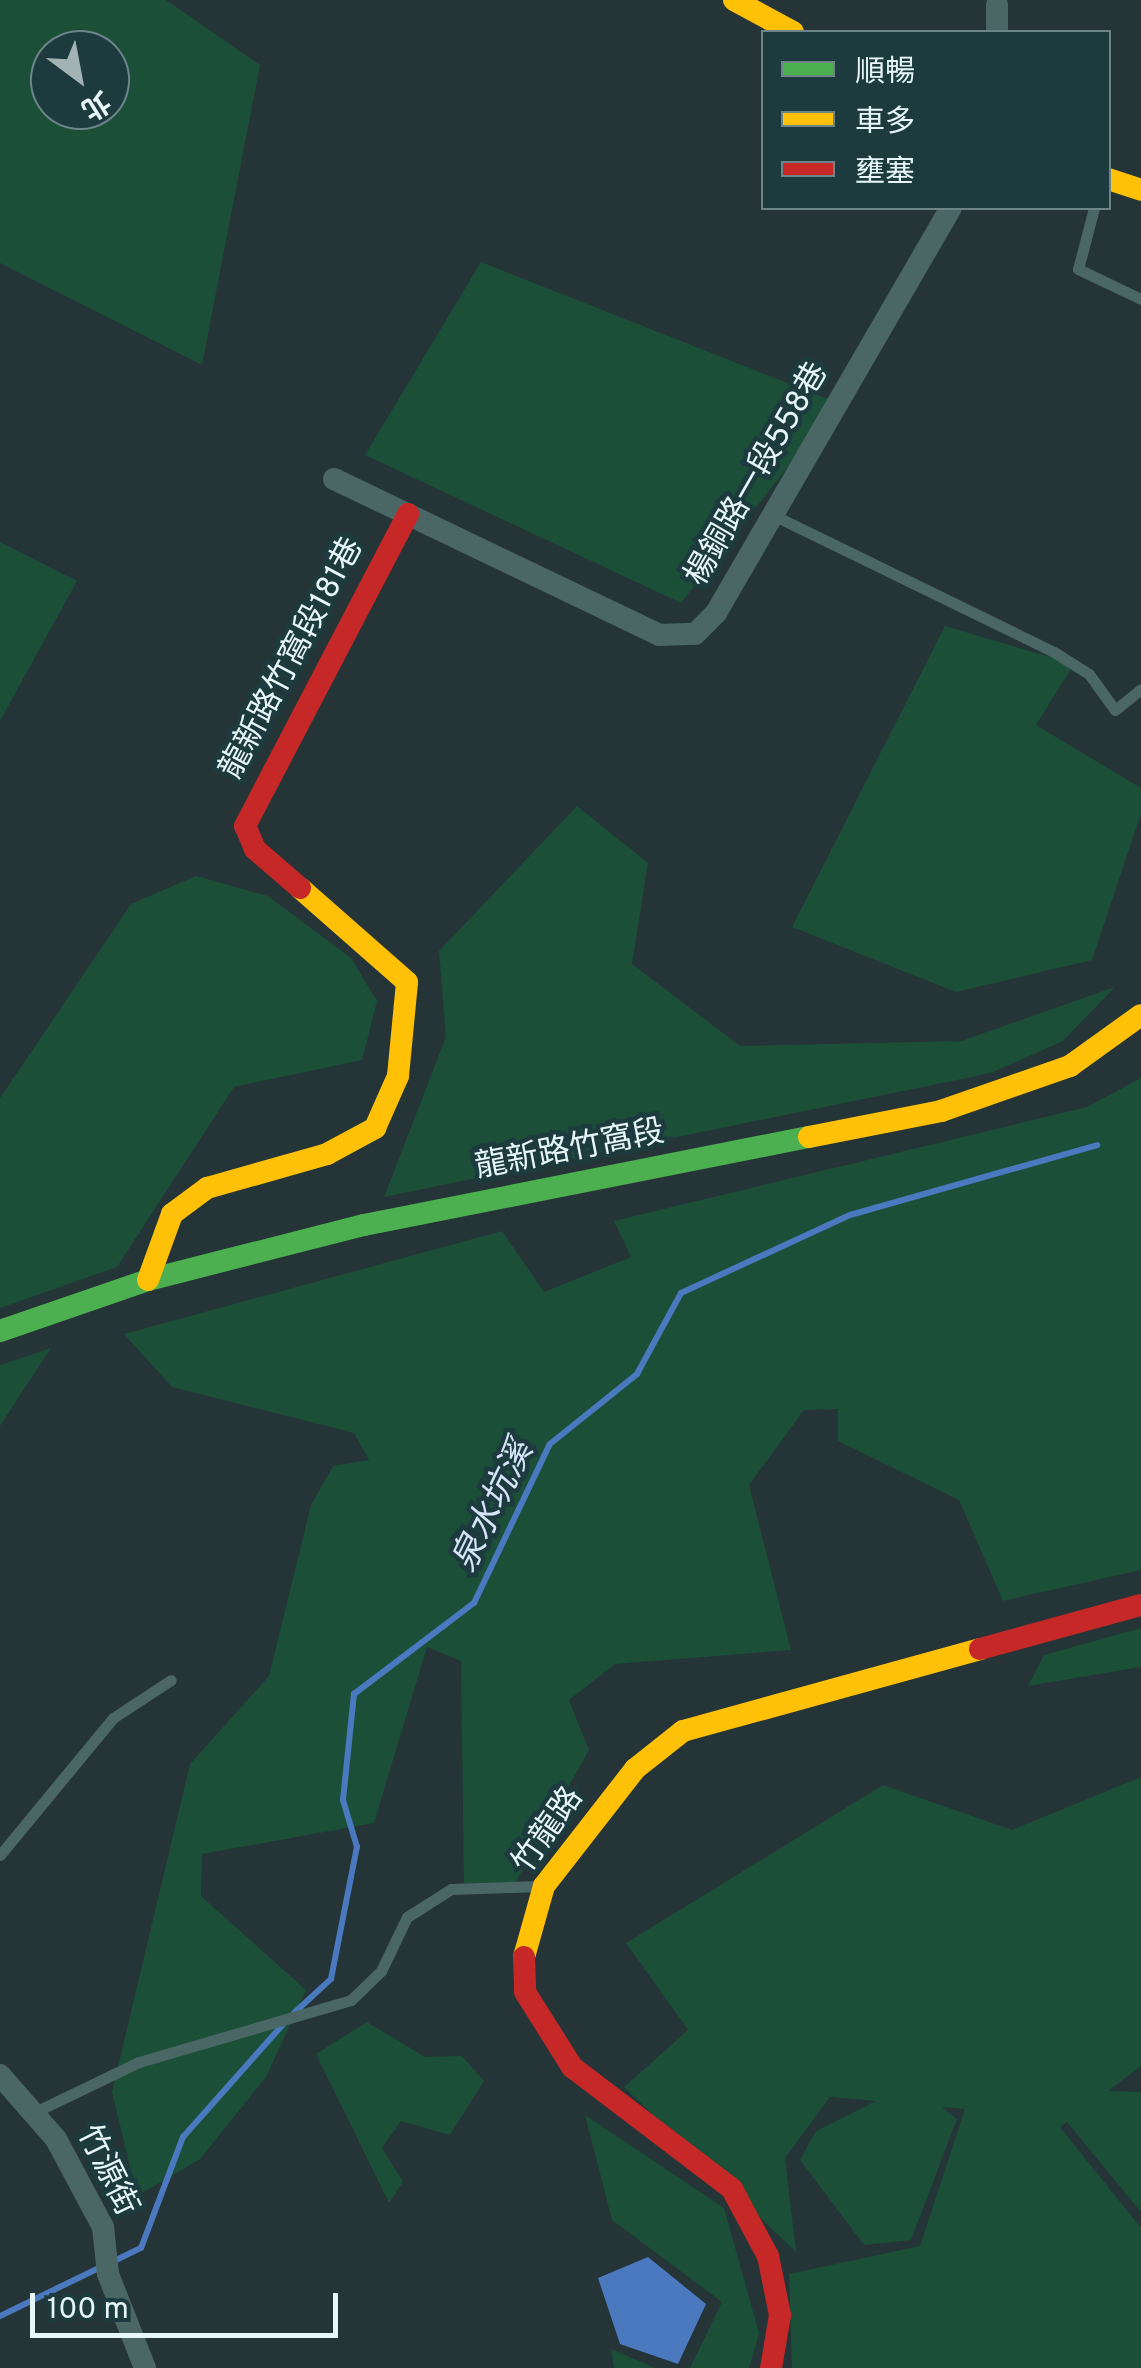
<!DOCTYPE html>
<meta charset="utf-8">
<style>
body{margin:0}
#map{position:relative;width:1141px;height:2368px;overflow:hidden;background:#253436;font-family:Overpass,"Noto Sans TC",sans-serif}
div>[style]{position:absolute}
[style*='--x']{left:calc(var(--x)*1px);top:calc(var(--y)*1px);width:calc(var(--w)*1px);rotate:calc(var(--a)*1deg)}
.green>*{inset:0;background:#1b4f38}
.water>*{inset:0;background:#4a79bf}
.stream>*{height:6px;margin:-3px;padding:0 3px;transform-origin:3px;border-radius:3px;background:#4a79bf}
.lane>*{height:11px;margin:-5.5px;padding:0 5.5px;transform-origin:5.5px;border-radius:5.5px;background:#4a6765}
.street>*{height:22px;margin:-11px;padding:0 11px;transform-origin:11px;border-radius:11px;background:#4a6765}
.fast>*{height:22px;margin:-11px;padding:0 11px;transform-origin:11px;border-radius:11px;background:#4caf50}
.slow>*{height:22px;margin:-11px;padding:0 11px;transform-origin:11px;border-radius:11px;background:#ffc107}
.jam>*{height:22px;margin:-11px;padding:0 11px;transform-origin:11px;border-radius:11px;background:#c62828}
span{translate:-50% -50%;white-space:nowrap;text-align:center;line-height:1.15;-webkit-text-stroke:9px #1d3a3e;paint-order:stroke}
.street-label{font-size:32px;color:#e6f6f9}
.water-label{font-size:35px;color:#d6e4f9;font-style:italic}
.legend{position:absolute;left:761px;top:30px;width:350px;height:180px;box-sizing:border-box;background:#1d3a3e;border:2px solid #6d8589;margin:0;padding:12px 18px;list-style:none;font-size:30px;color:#e6f6f9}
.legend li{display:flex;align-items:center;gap:20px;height:50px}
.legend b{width:50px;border:2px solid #6d8589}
.north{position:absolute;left:30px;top:30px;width:100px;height:100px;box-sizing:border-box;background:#1d3a3e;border:2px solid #6d8589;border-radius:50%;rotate:148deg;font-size:28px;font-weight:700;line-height:40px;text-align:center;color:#e6f6f9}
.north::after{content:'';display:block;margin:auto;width:35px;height:45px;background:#a2b2b5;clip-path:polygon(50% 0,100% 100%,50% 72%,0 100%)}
.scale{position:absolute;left:30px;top:2293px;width:308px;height:45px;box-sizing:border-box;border:5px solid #e6f6f9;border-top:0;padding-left:12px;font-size:30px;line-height:35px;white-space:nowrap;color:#e6f6f9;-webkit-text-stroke:8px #1d3a3e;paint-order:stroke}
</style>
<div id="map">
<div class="green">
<i style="clip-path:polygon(evenodd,0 0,166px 0,260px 65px,202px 365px,0 263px,0 0,50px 50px,110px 50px,110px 110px,50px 110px,50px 50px)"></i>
<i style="clip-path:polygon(481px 262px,838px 403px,681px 603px,365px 455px)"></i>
<i style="clip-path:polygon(0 542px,77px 581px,0 721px)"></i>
<i style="clip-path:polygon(945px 626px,1074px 664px,1036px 725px,1141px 788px,1141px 814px,1092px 960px,956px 992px,792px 927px)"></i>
<i style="clip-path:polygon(577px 806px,648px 863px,632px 964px,740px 1046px,961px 1041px,1115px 987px,1063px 1041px,991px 1073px,384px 1197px,446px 1037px,439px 951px)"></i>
<i style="clip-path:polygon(196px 876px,268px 896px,351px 958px,377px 1001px,362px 1060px,234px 1087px,117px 1267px,0 1308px,0 1098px,131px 904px)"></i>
<i style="clip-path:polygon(1141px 1078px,1141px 1570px,1003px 1601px,959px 1500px,838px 1441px,838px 1409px,804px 1410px,749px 1485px,791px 1650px,615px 1664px,569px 1700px,589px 1750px,513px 1887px,464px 1889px,461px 1661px,427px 1647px,374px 1823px,202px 1854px,201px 1896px,306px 1990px,266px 2077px,200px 2159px,137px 2196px,112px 2092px,190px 1764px,269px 1676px,311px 1505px,333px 1466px,369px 1460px,354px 1433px,172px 1387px,124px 1334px,502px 1231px,544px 1292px,631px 1257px,614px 1221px,1087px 1107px)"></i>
<i style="clip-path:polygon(51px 1348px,0 1426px,0 1365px)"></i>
<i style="clip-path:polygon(1141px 1628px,1141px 1667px,1028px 1686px,1044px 1655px)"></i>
<i style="clip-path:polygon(1141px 1777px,1141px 2066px,1108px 2091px,1141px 2092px,1141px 2212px,1067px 2122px,1060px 2127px,1141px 2228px,1141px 2368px,792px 2368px,789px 2274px,920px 2246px,965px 2109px,942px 2107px,957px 2119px,911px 2240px,864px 2245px,800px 2160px,816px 2131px,876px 2101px,830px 2097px,785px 2158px,796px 2252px,624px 2087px,688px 2030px,626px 1943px,883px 1785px,1012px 1830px)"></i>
<i style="clip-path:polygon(367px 2022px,425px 2057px,462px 2056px,484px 2081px,450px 2135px,401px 2121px,382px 2148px,403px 2182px,389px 2203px,316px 2054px)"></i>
<i style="clip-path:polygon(585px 2115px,724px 2208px,759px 2333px,749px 2368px,690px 2368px,722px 2302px,612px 2220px)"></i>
<i style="clip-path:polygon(611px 2349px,655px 2368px,614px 2368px)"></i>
</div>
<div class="water">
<i style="clip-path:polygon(648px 2257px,706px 2304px,678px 2364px,620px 2344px,598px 2278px)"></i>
</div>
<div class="stream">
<i style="--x:294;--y:2013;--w:50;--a:-42.6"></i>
<i style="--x:331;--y:1979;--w:135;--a:-78.9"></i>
<i style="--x:357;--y:1847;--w:49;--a:-106.6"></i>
<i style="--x:343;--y:1800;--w:107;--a:-84.1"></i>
<i style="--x:354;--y:1694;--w:151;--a:-37.2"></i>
<i style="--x:474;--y:1603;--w:176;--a:-64.5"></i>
<i style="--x:550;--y:1444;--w:112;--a:-38.8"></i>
<i style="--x:637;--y:1374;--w:92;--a:-61.5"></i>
<i style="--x:681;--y:1293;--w:186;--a:-24.8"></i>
<i style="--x:850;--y:1215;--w:257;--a:-15.8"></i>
<i style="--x:114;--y:2261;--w:30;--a:-26"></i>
<i style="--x:141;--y:2248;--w:119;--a:-69.3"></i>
<i style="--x:183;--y:2137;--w:154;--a:-48.4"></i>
<i style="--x:0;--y:2316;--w:114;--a:-25.9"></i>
</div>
<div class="lane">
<i style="--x:1094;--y:208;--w:63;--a:104.7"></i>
<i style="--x:1078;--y:269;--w:70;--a:25.5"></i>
<i style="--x:771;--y:514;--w:315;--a:26"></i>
<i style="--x:1054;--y:652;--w:41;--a:32.2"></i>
<i style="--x:1089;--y:674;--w:44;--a:54.2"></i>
<i style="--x:1115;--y:710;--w:33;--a:-39"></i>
<i style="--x:0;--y:1855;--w:178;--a:-50.5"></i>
<i style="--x:113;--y:1718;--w:69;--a:-33.2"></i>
<i style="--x:37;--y:2111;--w:113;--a:-25.7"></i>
<i style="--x:139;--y:2062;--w:221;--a:-16.3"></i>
<i style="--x:351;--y:2000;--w:42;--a:-44"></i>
<i style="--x:381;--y:1971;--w:60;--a:-64.3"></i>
<i style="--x:407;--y:1917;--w:52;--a:-32.5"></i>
<i style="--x:451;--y:1889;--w:89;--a:-1.9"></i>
</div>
<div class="street">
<i style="--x:997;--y:32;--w:27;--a:-90"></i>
<i style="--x:334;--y:479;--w:361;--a:25.6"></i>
<i style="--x:659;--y:635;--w:36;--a:-2"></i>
<i style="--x:695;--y:634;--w:30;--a:-45"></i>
<i style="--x:716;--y:613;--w:468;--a:-59.9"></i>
<i style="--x:0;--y:2075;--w:85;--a:48.8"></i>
<i style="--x:56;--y:2139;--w:100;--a:61.9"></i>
<i style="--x:103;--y:2227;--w:47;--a:83.9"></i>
<i style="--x:108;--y:2274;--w:101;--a:68.5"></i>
</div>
<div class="fast">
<i style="--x:0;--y:1331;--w:157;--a:-19"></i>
<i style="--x:148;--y:1280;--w:223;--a:-14.3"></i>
<i style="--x:364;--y:1225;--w:454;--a:-11.2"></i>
</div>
<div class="slow">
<i style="--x:734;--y:0;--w:67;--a:28.5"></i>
<i style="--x:1108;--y:179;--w:35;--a:18"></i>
<i style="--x:809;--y:1137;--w:135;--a:-11.1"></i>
<i style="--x:941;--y:1111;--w:137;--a:-19.2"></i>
<i style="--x:1070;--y:1066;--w:87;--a:-35.7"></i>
<i style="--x:148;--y:1280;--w:70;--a:-70"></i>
<i style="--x:172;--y:1214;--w:44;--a:-36.6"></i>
<i style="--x:207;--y:1188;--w:125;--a:-15.8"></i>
<i style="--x:327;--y:1154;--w:55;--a:-28.4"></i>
<i style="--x:375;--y:1128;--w:57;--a:-66.1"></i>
<i style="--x:398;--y:1076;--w:94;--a:-84.5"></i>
<i style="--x:407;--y:982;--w:142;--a:-138.7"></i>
<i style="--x:524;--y:1957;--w:74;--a:-74.3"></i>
<i style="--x:544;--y:1886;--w:148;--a:-52.1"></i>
<i style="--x:635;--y:1769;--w:61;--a:-38.4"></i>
<i style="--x:683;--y:1731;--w:308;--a:-15.4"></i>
</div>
<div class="jam">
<i style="--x:300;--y:888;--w:60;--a:-139.1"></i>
<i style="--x:255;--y:849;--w:25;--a:-113"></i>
<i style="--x:245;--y:826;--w:352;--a:-62.4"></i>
<i style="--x:980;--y:1649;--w:167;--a:-15.3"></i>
<i style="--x:524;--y:1957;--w:35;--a:88"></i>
<i style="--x:525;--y:1992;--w:89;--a:57.9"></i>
<i style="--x:572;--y:2067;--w:201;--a:37.3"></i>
<i style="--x:732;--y:2189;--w:76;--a:61.8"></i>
<i style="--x:768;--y:2256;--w:60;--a:78.5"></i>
<i style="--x:780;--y:2315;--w:54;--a:99.6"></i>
</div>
<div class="street-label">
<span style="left:758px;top:475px;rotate:-60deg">楊銅路一段558巷</span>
<span style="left:293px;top:659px;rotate:-62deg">龍新路竹窩段181巷</span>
<span style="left:570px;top:1151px;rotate:-11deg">龍新路竹窩段</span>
<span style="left:549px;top:1831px;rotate:-55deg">竹龍路</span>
<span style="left:106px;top:2171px;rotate:64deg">竹源街</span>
</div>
<div class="water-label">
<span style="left:494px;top:1507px;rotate:-64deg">泉水坑溪</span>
</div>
<ul class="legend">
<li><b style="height:12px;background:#4caf50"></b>順暢</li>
<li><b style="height:12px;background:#ffc107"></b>車多</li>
<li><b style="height:12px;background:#c62828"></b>壅塞</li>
</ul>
<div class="north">北</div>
<div class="scale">100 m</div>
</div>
